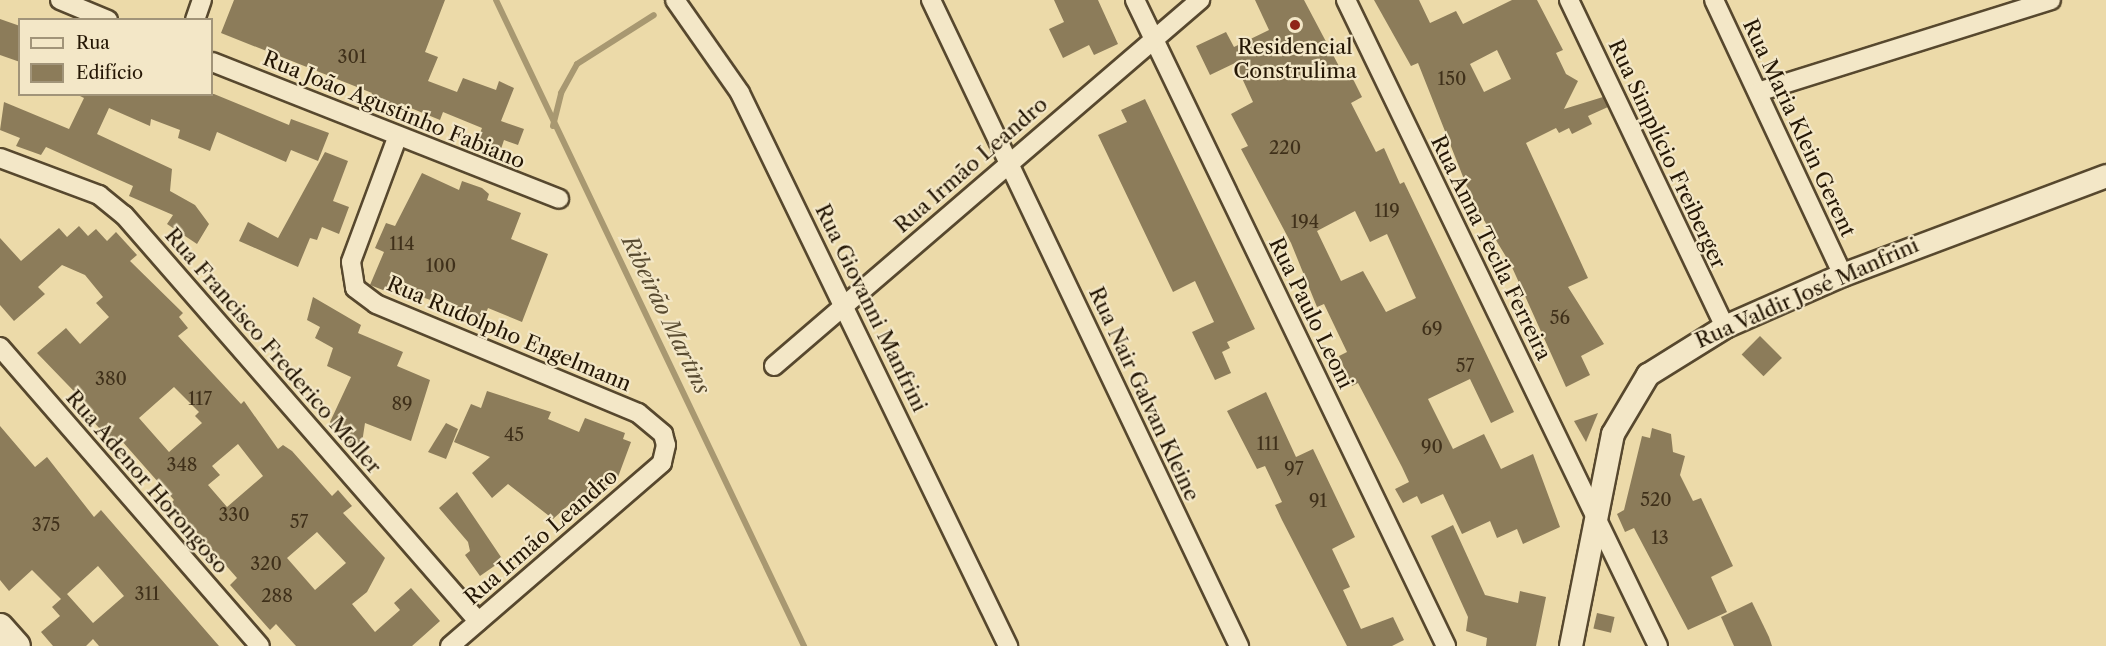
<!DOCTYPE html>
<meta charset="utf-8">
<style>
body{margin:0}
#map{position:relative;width:2106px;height:646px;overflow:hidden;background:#ecdaa9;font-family:"Libre Caslon Text",serif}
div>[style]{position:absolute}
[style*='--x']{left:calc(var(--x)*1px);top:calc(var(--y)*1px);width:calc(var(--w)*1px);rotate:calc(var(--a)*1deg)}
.stream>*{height:6px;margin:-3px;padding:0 3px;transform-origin:3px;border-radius:3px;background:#a89871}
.building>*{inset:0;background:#8c7c5a;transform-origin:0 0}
.roads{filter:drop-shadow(2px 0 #57482e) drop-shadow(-2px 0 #57482e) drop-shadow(0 2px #57482e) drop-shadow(0 -2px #57482e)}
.minor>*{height:18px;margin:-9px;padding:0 9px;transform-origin:9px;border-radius:9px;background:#f3e7c7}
.tertiary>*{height:22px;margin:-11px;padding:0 11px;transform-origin:11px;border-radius:11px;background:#f3e7c7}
.secondary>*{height:26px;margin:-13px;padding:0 13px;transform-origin:13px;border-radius:13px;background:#f3e7c7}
.dots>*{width:16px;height:16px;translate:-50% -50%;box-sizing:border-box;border:3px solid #f3e7c7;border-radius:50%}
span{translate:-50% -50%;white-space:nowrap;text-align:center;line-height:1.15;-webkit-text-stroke:4.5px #f3e7c7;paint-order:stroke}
.number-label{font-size:18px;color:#3f301a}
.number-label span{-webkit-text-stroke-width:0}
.poi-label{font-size:21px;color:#251705}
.street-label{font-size:21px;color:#251705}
.water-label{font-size:22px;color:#594b30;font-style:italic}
.legend{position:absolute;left:18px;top:18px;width:195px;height:78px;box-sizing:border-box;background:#f3e7c7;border:2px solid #a19479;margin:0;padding:8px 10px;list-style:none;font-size:18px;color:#251705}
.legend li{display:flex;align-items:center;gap:12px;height:30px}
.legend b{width:30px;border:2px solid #a19479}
</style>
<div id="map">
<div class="stream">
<i style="--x:496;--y:0;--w:716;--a:64.51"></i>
<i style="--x:553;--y:126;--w:34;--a:-76"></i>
<i style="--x:561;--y:93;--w:33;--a:-61"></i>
<i style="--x:577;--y:64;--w:91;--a:-32.5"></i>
</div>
<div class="building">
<i style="clip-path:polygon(234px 0,445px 0,425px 52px,438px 57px,428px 81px,457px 92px,463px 78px,496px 90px,499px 81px,514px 88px,501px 121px,524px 129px,518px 145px,504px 140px,500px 152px,476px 143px,482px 128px,443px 112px,440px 120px,401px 104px,398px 113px,368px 101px,372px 93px,221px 33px)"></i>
<i style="clip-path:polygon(1054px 0,1098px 0,1118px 44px,1094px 55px,1089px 45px,1063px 58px,1049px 29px,1064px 22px)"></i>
<i style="clip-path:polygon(evenodd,1255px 0,1304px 0,1341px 70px,1347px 67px,1362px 97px,1351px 103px,1376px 152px,1384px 148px,1400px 184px,1404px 182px,1514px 412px,1491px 423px,1470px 379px,1428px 399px,1453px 449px,1484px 434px,1501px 469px,1533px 454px,1560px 527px,1523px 544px,1517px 529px,1497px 538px,1490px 521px,1462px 534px,1443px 494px,1421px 504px,1417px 496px,1403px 503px,1395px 489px,1409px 482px,1402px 467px,1358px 383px,1352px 386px,1339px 356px,1347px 352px,1324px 304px,1317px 307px,1291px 243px,1241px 149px,1248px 146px,1231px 114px,1253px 102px,1235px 63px,1210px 75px,1196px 46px,1226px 32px,1234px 47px,1269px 30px,1255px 0,1355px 211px,1370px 242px,1387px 234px,1416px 298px,1386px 312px,1363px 271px,1341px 281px,1317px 231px,1355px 211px)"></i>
<i style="clip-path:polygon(evenodd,1374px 0,1419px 0,1430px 23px,1456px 11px,1463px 24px,1512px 0,1537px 0,1563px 50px,1556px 53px,1566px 74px,1578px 81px,1564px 109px,1603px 97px,1608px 107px,1588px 116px,1592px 124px,1572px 134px,1569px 128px,1559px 133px,1556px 128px,1526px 143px,1588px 278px,1568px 287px,1604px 344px,1581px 356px,1590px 375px,1566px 387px,1511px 265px,1473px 202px,1418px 63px,1411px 66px,1374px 0,1497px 50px,1511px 79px,1484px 92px,1470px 64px,1497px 50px)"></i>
<i style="clip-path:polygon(0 19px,20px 26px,20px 62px,0 55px)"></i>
<i style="clip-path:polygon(76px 94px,214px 94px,289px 125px,291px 119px,329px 133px,318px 161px,291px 150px,286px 162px,217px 132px,210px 151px,178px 138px,180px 130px,151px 119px,150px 126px,109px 108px,97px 134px,172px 169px,170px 191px,195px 205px,209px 224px,197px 244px,167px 224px,173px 215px,129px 196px,133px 186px,46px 147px,41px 155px,16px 146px,20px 138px,0 130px,4px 102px,69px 129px,84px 98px)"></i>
<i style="clip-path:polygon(1145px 99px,1255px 329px,1227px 342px,1230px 348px,1222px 352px,1231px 373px,1215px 380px,1192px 332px,1214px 322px,1195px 281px,1173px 292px,1098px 135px,1127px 122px,1121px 110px)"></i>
<i style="clip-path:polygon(325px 152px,348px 161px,333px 201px,349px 207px,339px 234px,322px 227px,317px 240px,310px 238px,298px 267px,239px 241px,248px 222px,278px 238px)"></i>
<i style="clip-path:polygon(422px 173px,459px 190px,462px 181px,482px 188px,489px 194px,487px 200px,521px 213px,511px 239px,548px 254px,522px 322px,488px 308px,482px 323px,438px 297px,436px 302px,408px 292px,406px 299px,370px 285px,384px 252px,375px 248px,386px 223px,395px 226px)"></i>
<i style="clip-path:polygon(evenodd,79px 226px,88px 236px,96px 229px,107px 241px,116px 232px,137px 255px,130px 261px,183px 313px,179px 317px,188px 328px,178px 336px,241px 404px,244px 401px,278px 449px,283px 445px,292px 451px,332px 496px,338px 490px,352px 506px,343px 513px,385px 558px,367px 592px,352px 604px,375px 632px,400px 610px,394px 603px,411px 588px,440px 621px,412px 646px,296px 646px,276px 624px,270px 630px,230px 585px,237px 578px,171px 503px,174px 500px,121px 440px,115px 445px,88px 416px,94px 412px,37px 353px,66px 328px,80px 344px,109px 317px,96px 303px,103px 297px,85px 275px,62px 265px,38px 287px,45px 294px,14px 321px,0 305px,0 238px,21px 261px,59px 228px,67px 237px,79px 226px,174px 387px,199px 412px,195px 416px,202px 423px,169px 452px,139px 418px,174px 387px,79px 226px,238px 444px,263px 476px,227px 507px,208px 485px,220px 475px,212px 466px,238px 444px,79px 226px,317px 532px,346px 563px,315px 590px,287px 558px,317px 532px)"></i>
<i style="clip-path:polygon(313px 297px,361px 325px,358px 333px,403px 352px,397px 366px,430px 380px,411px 441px,365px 423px,360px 456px,330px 422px,351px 377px,327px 366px,333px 348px,315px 338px,320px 327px,307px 320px)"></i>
<i style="left:1760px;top:336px;width:31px;height:26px;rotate:45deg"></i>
<i style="clip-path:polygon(487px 391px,551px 412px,548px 419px,579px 432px,585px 418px,625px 433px,623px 439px,631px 442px,618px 477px,581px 509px,573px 501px,553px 519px,508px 484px,492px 498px,472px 473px,490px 457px,454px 442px,471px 404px,481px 408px)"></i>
<i style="clip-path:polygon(1266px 392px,1296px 457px,1313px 449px,1355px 537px,1332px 549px,1350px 587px,1343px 590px,1361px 629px,1393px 617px,1404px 640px,1392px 646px,1347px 646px,1282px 520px,1275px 505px,1282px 502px,1265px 466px,1257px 469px,1227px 411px)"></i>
<i style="clip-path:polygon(1598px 413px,1586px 442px,1574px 421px)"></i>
<i style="clip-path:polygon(446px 423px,458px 429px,446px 459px,428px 452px)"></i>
<i style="clip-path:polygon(evenodd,0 426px,35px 467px,47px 457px,94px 517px,101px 510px,219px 646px,99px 646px,93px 639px,86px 646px,53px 646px,41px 632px,60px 616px,52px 607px,61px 599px,32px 570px,9px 591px,0 580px,0 426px,98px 566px,124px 596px,93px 623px,67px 594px,98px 566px)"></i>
<i style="clip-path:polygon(1652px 428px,1671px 434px,1673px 452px,1685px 456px,1680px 475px,1693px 501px,1701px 498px,1733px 566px,1711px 577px,1727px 612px,1688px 630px,1634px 528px,1625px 532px,1617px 514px,1624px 510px,1642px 436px,1650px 438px)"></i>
<i style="clip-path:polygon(457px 492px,503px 560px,480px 576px,465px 555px,470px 551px,468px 542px,439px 508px)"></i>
<i style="clip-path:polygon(1453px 525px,1485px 595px,1518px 603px,1520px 591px,1546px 597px,1536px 646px,1486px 646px,1487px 638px,1466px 631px,1468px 617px,1431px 536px)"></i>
<i style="clip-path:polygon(1752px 602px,1769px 637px,1772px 646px,1734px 646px,1721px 617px)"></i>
<i style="left:1597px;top:613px;width:18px;height:16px;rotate:13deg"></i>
</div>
<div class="roads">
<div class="minor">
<i style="--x:60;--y:0;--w:52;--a:22.6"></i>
<i style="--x:675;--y:0;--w:113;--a:55"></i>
<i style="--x:740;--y:93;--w:615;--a:64.14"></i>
<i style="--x:931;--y:0;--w:716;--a:64.51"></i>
<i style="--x:1135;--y:0;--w:717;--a:64.29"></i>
<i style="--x:1346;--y:0;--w:717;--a:64.22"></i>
<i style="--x:1569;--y:0;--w:362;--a:64.5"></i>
<i style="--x:1714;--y:0;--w:304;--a:64.9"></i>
<i style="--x:195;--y:20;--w:21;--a:-71"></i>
<i style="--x:212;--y:62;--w:373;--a:21.5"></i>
<i style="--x:1758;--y:92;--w:307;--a:-17.4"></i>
<i style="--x:397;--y:138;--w:132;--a:110.4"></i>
<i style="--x:351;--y:262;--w:26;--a:81"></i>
<i style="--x:355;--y:288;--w:26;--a:37"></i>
<i style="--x:376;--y:304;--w:284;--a:22.6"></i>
<i style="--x:638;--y:413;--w:33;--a:40"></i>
<i style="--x:663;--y:434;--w:11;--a:75"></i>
<i style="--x:666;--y:445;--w:18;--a:103"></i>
<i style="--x:662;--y:463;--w:280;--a:139.2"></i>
<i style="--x:0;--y:158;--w:106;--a:20.5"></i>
<i style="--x:99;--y:195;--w:32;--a:39"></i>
<i style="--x:124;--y:215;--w:539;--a:48.91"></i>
<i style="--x:0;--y:347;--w:396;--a:49"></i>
<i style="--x:774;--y:366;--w:562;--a:-40.67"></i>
</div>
<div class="tertiary">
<i style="--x:1571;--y:646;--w:216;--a:-78.8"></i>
<i style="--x:1613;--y:434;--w:69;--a:-59.3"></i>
<i style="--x:1648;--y:375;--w:91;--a:-31.9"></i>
<i style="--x:1725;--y:327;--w:129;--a:-23.8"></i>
<i style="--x:1843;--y:275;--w:281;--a:-20.6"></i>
</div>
<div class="secondary">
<i style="--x:0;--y:627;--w:25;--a:48"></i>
</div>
</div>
<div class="dots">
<i style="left:1295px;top:25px;background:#8f2418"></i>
</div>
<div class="number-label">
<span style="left:352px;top:57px">301</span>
<span style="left:1452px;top:79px">150</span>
<span style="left:1285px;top:148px">220</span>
<span style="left:1387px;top:211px">119</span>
<span style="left:1305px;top:222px">194</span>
<span style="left:402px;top:244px">114</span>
<span style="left:441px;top:266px">100</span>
<span style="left:1560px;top:318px">56</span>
<span style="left:1432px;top:329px">69</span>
<span style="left:1465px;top:366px">57</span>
<span style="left:111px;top:379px">380</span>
<span style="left:200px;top:399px">117</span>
<span style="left:402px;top:404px">89</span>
<span style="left:514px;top:435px">45</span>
<span style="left:1268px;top:444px">111</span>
<span style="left:1432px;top:447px">90</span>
<span style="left:182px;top:465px">348</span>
<span style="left:1294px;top:469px">97</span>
<span style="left:1656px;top:500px">520</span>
<span style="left:1318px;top:501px">91</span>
<span style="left:234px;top:515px">330</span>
<span style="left:299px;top:522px">57</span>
<span style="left:46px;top:525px">375</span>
<span style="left:1660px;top:538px">13</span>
<span style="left:266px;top:564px">320</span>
<span style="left:147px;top:594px">311</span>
<span style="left:277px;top:596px">288</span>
</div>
<div class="poi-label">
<span style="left:1295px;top:59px">Residencial<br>Construlima</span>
</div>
<div class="street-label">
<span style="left:394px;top:110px;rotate:22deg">Rua João Agustinho Fabiano</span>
<span style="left:1799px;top:128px;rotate:65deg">Rua Maria Klein Gerent</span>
<span style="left:1667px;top:154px;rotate:65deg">Rua Simplício Freiberger</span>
<span style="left:971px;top:165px;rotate:-41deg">Rua Irmão Leandro</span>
<span style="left:1491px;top:248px;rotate:64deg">Rua Anna Tecila Ferreira</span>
<span style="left:1807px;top:293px;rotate:-24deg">Rua Valdir José Manfrini</span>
<span style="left:871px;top:308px;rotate:64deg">Rua Giovanni Manfrini</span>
<span style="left:1311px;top:313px;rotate:64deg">Rua Paulo Leoni</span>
<span style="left:509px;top:334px;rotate:23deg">Rua Rudolpho Engelmann</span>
<span style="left:273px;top:351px;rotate:49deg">Rua Francisco Frederico Moller</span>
<span style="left:1144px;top:394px;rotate:65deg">Rua Nair Galvan Kleine</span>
<span style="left:147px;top:482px;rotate:49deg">Rua Adenor Horongoso</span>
<span style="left:541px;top:537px;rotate:-41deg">Rua Irmão Leandro</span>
</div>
<div class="water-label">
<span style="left:666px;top:315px;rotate:64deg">Ribeirão Martins</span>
</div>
<ul class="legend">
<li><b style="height:8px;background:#f3e7c7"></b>Rua</li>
<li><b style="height:16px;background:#8c7c5a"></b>Edifício</li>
</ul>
</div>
